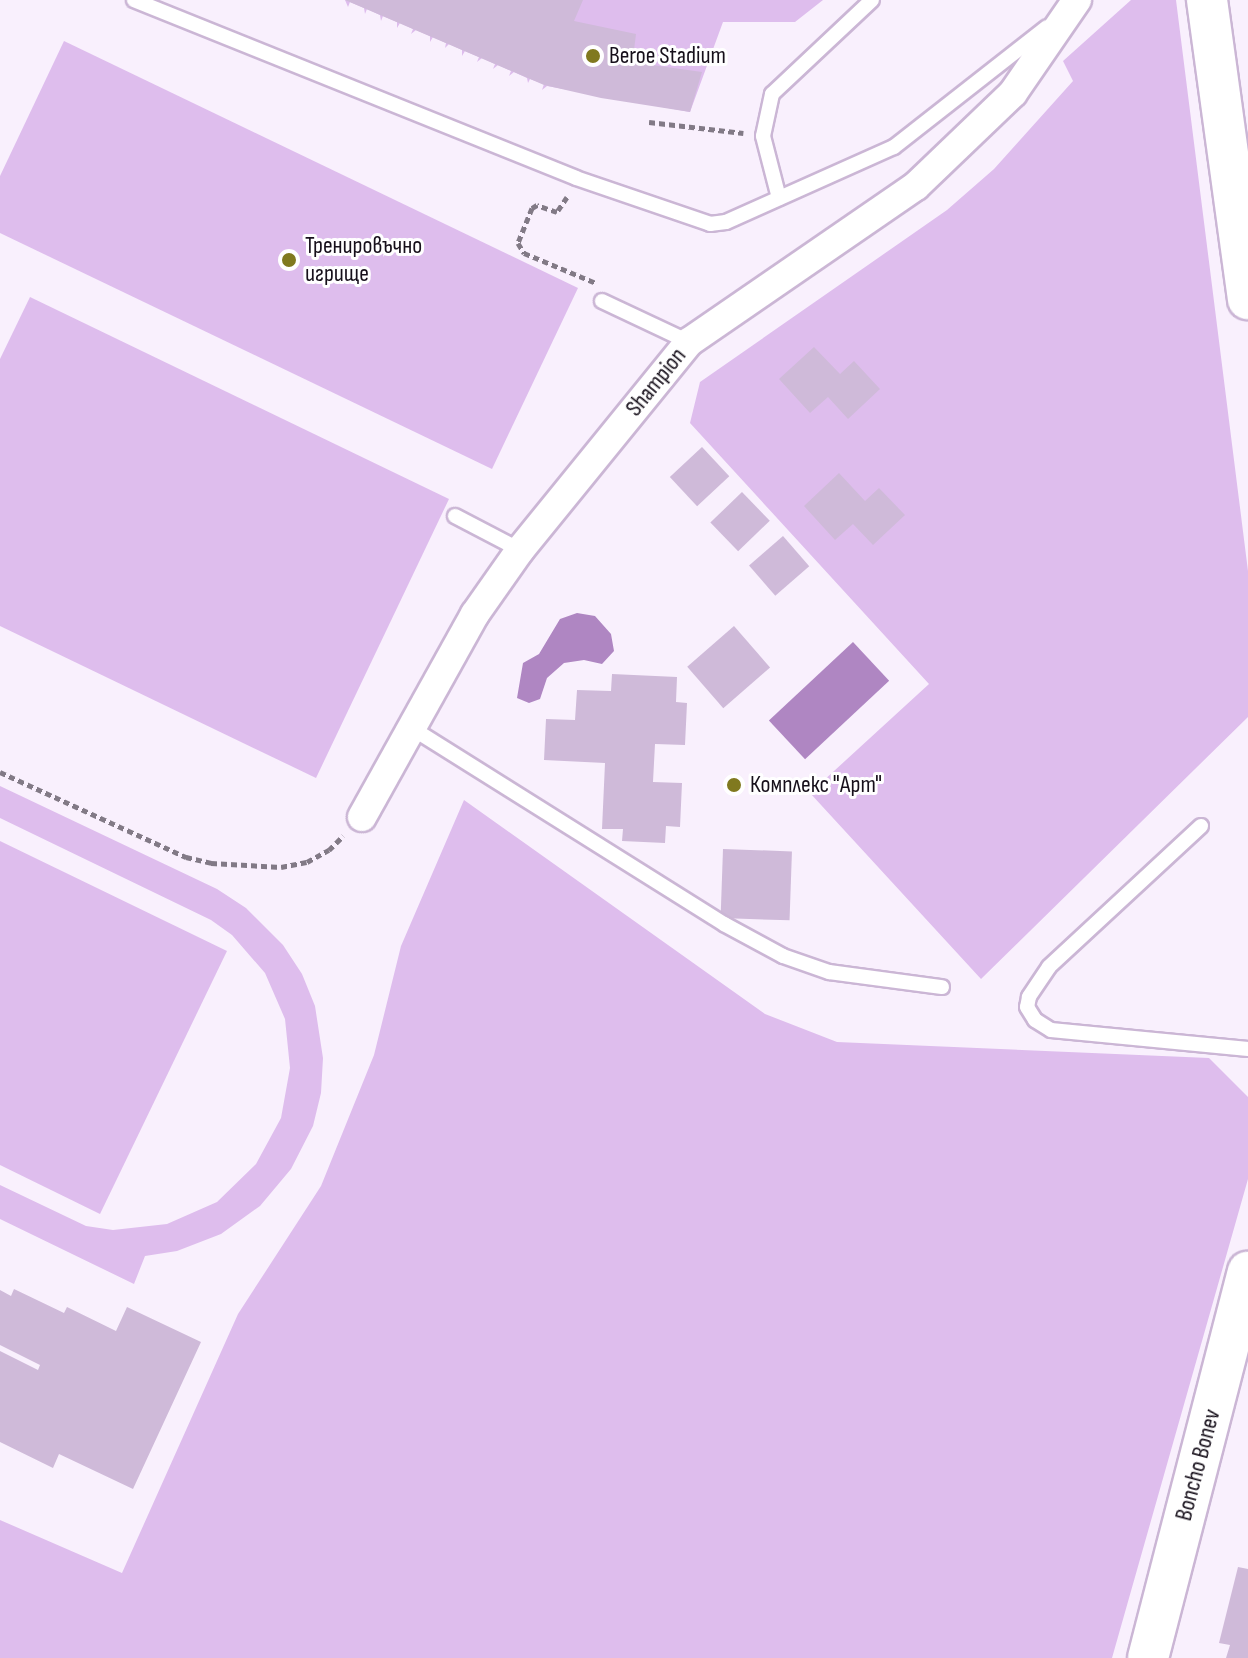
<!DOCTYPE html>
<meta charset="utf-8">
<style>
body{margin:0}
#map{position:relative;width:1248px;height:1658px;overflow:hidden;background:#f9f0fd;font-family:"Sofia Sans Condensed",sans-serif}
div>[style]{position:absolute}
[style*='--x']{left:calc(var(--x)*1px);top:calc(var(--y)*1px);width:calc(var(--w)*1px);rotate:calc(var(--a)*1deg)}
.green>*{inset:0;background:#debded}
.water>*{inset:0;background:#af86c2;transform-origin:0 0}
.building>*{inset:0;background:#cfbad9;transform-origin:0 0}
.path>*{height:5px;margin-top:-2.5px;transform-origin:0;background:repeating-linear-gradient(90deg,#827a86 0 6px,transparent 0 10px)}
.roads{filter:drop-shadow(2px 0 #cbb6d5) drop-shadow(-2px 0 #cbb6d5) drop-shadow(0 2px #cbb6d5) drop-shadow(0 -2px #cbb6d5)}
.lane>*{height:14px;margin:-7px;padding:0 7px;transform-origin:7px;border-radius:7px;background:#fff}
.street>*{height:28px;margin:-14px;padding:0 14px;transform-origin:14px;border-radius:14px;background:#fff}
.secondary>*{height:40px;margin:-20px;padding:0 20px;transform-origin:20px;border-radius:20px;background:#fff}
.dots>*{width:22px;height:22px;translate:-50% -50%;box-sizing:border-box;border:4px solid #fff;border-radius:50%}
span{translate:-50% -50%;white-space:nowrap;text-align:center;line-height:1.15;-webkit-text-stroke:6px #fff;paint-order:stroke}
.poi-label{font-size:24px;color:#160f1a}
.left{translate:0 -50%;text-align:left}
.street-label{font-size:24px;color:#160f1a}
</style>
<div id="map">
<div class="green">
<i style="clip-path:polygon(345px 0,823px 0,795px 22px,723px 22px,690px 112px,547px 86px,542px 90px,544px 84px,530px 79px,528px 83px,527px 78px,514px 72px,509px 76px,511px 71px,498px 65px,493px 69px,495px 64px,482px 58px,477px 62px,479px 57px,465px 51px,462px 56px,462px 50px,449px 44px,445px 48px,446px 43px,433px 37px,430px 42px,430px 36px,416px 30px,411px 34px,413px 29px,400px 23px,397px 28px,397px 22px,383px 16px,381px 21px,380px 15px,367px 9px,365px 14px,364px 8px,350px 2px,348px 7px)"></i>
<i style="clip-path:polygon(1131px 0,1176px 0,1248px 571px,1248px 717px,981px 979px,810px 793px,929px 684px,690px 423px,700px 382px,947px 210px,994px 169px,1073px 81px,1063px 61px)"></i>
<i style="clip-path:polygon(64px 41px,578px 288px,492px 469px,0 233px,0 176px)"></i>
<i style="clip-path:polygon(30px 297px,449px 499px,316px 778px,0 626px,0 359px)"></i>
<i style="clip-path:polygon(0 786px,217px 889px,246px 908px,283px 945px,302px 974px,315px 1006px,323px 1058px,321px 1093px,313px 1126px,291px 1169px,260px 1206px,221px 1234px,177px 1251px,145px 1256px,134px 1284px,0 1219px,0 1185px,86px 1226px,113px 1230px,167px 1224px,217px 1202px,256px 1164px,281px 1118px,290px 1068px,285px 1019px,265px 973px,232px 935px,211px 920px,0 818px)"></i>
<i style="clip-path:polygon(464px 800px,765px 1014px,837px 1042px,1209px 1058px,1248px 1097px,1248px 1179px,1112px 1658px,0 1658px,0 1520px,122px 1573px,238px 1314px,321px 1186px,374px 1055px,401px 946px)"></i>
<i style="clip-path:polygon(0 841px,227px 951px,100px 1214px,0 1165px)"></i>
</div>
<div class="water">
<i style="clip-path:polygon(577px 613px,595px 616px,611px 634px,614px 651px,602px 664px,584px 660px,564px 663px,547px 678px,540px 699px,529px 703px,517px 698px,523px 663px,539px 654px,560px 619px)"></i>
<i style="left:853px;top:642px;width:53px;height:115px;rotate:47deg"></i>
</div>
<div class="building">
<i style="clip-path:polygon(345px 0,583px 0,574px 21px,636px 34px,634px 50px,617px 48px,616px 60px,702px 72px,690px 112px,601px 98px,544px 85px)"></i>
<i style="clip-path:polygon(814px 347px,840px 374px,854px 361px,880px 389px,848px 419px,828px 397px,810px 413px,779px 379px)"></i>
<i style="left:702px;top:447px;width:40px;height:44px;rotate:47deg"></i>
<i style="clip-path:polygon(839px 473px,865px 501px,879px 488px,905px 515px,873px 545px,853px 524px,835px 540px,804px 506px)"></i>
<i style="left:742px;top:492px;width:40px;height:44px;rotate:46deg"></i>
<i style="left:783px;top:536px;width:40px;height:45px;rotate:49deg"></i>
<i style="left:734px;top:626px;width:55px;height:62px;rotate:49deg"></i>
<i style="clip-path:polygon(612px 674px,677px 677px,676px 702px,687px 703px,685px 745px,655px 744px,653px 782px,682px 783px,680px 827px,666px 826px,665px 843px,622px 841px,623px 829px,602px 829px,605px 763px,544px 760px,546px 719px,575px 720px,577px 690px,611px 691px)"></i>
<i style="left:723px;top:849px;width:69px;height:69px;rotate:2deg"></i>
<i style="clip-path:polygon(14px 1289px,64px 1313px,67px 1307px,116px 1331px,127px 1307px,201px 1342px,133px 1489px,59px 1454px,53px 1468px,0 1442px,0 1351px,38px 1370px,40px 1365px,0 1345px,0 1290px,11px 1296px)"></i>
<i style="clip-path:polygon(1238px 1567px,1248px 1569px,1248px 1658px,1226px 1658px,1230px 1645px,1219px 1643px)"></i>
</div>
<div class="path">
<i style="--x:649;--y:122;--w:95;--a:6.7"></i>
<i style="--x:567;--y:197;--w:18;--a:124"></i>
<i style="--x:557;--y:212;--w:21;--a:-161"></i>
<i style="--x:537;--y:205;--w:6;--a:149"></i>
<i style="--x:532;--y:208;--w:38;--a:112"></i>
<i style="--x:518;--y:243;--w:12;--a:59"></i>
<i style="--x:524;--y:253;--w:78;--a:22.6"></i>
<i style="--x:0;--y:772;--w:205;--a:24.6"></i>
<i style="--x:186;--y:857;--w:26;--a:13"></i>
<i style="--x:211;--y:863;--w:70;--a:3.3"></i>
<i style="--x:281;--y:867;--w:26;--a:-11"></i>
<i style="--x:307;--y:862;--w:25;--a:-29"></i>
<i style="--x:329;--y:850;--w:20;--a:-45"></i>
</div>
<div class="roads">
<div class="lane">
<i style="--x:134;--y:0;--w:476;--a:21.9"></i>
<i style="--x:576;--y:178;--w:142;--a:18.9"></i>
<i style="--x:710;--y:224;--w:16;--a:-7"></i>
<i style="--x:726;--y:222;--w:184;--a:-24.1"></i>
<i style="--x:894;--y:147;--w:194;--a:-38.1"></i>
<i style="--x:779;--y:198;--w:64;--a:-104.5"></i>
<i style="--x:763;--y:136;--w:43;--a:-77.9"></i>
<i style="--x:772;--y:94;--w:137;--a:-43.2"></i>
<i style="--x:602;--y:301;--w:96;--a:25.2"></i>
<i style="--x:455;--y:516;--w:73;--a:27.6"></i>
<i style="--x:410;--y:727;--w:371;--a:32.1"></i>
<i style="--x:724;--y:924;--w:67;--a:28.5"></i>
<i style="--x:783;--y:956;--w:49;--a:19.2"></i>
<i style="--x:829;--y:972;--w:114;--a:7.6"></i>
<i style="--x:1201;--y:826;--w:207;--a:137.2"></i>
<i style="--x:1049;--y:967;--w:36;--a:124"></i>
<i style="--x:1029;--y:997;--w:10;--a:101"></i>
<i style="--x:1027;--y:1007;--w:15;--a:58"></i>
<i style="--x:1035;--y:1020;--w:19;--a:32"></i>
<i style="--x:1051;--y:1030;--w:198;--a:5.5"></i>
</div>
<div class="street">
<i style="--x:362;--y:817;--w:232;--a:-60.9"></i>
<i style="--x:475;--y:614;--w:78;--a:-54.9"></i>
<i style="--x:520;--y:550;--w:268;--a:-50.9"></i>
<i style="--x:689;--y:342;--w:275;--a:-34.5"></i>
<i style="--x:916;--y:186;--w:134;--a:-43.8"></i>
<i style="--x:1013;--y:93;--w:113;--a:-55.5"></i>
</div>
<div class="secondary">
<i style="--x:1207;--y:0;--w:302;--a:82.2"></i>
<i style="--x:1148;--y:1658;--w:399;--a:-75.5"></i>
</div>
</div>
<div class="dots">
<i style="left:593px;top:56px;background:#80791f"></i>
<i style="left:289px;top:260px;background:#80791f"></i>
<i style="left:734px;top:785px;background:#80791f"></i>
</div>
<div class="poi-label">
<span class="left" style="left:609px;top:56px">Beroe Stadium</span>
<span class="left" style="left:305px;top:260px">Тренировъчно<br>игрище</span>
<span class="left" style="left:750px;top:785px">Комплекс "Арт"</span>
</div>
<div class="street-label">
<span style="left:656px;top:382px;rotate:-51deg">Shampion</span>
<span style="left:1198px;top:1465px;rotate:-75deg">Boncho Bonev</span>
</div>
</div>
